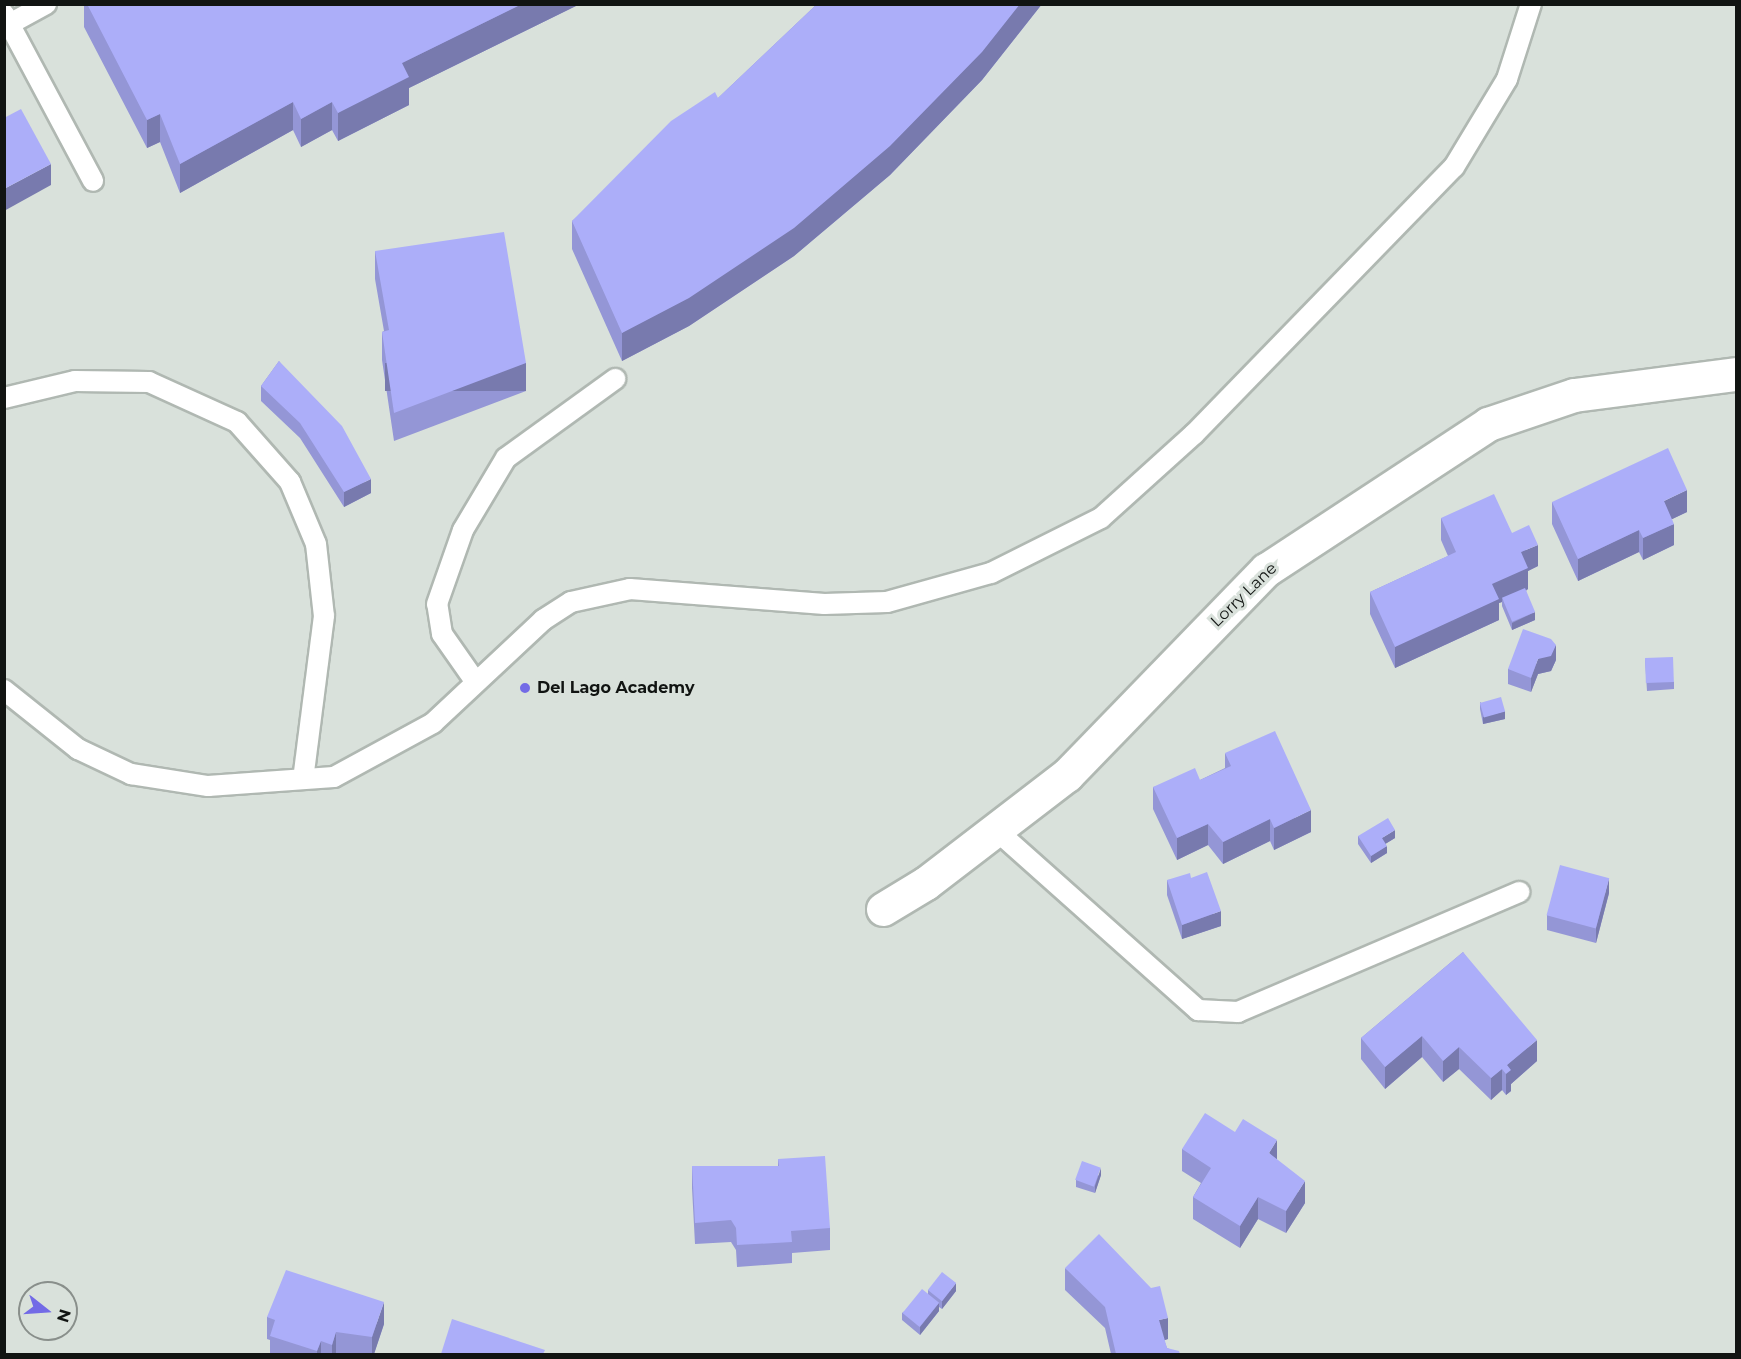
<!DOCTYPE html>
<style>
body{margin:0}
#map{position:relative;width:1741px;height:1359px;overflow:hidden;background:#d9e1db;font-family:Montserrat,sans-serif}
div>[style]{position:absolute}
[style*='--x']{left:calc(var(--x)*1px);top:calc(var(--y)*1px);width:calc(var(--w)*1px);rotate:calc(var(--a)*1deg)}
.roads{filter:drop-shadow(2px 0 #b0b8b2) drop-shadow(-2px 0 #b0b8b2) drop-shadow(0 2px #b0b8b2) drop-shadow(0 -2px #b0b8b2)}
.service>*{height:20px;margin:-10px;padding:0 10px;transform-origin:10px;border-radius:10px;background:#fff}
.minor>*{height:33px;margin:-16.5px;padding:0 16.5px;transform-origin:16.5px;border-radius:16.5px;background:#fff}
.wall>*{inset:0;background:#9496d6}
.shaded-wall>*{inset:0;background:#787aae;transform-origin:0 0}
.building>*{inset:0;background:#acaef9;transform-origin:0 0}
.dots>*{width:16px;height:16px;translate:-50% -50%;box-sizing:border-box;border:3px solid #d9e1db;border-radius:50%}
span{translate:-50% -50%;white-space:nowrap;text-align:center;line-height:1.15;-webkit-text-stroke:6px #d9e1db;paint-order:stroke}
.street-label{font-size:16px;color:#111412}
.poi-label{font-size:16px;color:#111412;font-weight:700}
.left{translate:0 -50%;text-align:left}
.frame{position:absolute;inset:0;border:6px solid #111412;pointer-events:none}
.north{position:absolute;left:18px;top:1281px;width:60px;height:60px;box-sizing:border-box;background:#d9e1db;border:2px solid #898f8b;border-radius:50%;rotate:107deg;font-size:16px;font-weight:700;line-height:24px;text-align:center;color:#111412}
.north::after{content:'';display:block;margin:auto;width:21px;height:27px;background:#736be6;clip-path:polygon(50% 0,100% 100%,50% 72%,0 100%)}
</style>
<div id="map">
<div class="roads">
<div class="service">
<i style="--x:4;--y:14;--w:189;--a:61.9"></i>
<i style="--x:4;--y:27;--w:48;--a:-28.7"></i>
<i style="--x:4;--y:398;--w:73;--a:-13.5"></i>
<i style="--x:75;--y:381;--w:74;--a:0.8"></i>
<i style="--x:149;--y:382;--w:97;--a:24.4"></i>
<i style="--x:237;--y:422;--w:80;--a:48.5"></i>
<i style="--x:290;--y:482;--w:67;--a:67.2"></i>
<i style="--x:316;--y:544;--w:72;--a:83.7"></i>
<i style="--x:324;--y:616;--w:164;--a:97.3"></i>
<i style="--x:475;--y:681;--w:57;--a:-125.1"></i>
<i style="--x:442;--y:634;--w:30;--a:-99"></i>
<i style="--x:437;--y:604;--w:78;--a:-70.6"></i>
<i style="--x:463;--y:530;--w:84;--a:-59.2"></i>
<i style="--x:506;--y:458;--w:135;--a:-35.9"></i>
<i style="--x:4;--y:690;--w:95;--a:38.6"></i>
<i style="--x:78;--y:749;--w:59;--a:25.3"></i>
<i style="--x:131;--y:774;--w:78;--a:8.9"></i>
<i style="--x:208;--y:786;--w:126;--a:-4.1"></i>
<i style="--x:334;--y:777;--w:113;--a:-28.6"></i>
<i style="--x:433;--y:723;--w:151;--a:-43.1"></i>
<i style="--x:543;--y:620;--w:33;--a:-33"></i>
<i style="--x:571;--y:602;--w:60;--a:-12.4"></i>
<i style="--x:630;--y:589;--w:195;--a:4.4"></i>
<i style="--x:824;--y:604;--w:63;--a:-1.8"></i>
<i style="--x:887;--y:602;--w:108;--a:-15.6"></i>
<i style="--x:991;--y:573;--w:123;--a:-26.6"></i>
<i style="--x:1101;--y:518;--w:125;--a:-42.1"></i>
<i style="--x:1194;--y:434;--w:373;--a:-45.8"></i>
<i style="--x:1454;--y:167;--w:103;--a:-58.9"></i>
<i style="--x:1507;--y:79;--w:79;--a:-72.3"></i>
<i style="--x:996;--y:830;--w:271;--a:41.7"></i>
<i style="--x:1198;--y:1010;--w:40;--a:2.9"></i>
<i style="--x:1238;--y:1012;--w:306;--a:-23.1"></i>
</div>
<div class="minor">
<i style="--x:883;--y:909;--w:50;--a:-31.2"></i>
<i style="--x:926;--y:883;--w:178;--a:-37.5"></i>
<i style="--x:1067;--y:775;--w:286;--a:-45.9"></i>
<i style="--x:1266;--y:570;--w:266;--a:-33.3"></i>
<i style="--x:1488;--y:424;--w:91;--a:-18.6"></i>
<i style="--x:1574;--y:395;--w:163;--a:-7.4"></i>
</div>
</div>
<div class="wall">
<i style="clip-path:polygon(84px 4px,580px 4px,409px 88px,409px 105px,338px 141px,332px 130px,301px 147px,293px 130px,180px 193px,160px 142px,147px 148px,84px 27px)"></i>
<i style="clip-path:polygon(817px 4px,1042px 4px,982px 80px,890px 175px,794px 256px,689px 326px,622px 361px,572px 249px,572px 221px,718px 98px)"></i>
<i style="clip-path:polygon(375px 251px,526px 391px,394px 441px,382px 360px,382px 332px,384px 331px,375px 279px)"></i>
<i style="clip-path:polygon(279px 361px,371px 493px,344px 507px,300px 438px,261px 401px,261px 386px)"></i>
<i style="clip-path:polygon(1552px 502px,1687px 512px,1672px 519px,1674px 545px,1643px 560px,1639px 552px,1578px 581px,1552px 524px)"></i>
<i style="clip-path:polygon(1441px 518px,1512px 533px,1538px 566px,1528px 571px,1528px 589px,1526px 591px,1535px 620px,1512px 630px,1502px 606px,1502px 602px,1499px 603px,1499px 620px,1395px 668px,1370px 614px,1370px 592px,1448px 556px,1441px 540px)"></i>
<i style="clip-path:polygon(1645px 659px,1674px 682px,1674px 689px,1647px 691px)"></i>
<i style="clip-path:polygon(1556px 660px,1551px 671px,1538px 674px,1531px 692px,1508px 684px,1508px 669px)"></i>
<i style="clip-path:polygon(1480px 702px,1505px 719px,1483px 724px,1480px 709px)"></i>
<i style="clip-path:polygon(1225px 753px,1311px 832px,1274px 850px,1270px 841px,1223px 864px,1208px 845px,1177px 860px,1153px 809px,1153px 787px,1200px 780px,1225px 768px)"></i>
<i style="clip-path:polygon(1358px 836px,1395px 838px,1385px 844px,1387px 853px,1371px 863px,1358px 844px)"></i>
<i style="clip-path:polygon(1191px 878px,1221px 926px,1182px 939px,1167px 895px,1167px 880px)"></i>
<i style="clip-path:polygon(1609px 893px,1596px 943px,1547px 930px,1547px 915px)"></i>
<i style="clip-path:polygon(1463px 952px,1537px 1061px,1511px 1084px,1511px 1091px,1506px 1095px,1502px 1090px,1491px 1100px,1459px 1069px,1443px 1082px,1422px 1057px,1385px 1089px,1361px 1059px,1361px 1038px)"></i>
<i style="clip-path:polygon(1182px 1149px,1277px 1160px,1305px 1203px,1286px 1233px,1258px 1219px,1240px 1248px,1193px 1219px,1193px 1197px,1201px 1183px,1182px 1171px)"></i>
<i style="clip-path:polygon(778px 1159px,830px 1228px,830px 1250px,792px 1253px,792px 1263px,737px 1267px,736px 1250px,731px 1242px,695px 1244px,692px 1188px,692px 1166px,778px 1166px)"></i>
<i style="clip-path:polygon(1101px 1175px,1095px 1193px,1076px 1187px,1076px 1180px)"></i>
<i style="clip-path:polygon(1065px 1268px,1168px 1339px,1164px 1340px,1167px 1348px,1180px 1354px,1111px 1354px,1105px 1328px,1065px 1290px)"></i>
<i style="clip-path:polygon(928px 1290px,956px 1291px,942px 1309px,939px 1307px,939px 1311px,920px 1335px,902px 1320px,902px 1313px,928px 1294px)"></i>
<i style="clip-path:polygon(267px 1317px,384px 1324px,374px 1354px,270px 1354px,270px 1340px,267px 1339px)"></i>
</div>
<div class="shaded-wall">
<i style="clip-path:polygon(522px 4px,580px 4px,409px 88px,409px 105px,338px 141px,338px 113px,402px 63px)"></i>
<i style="clip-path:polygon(1020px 4px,1042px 4px,982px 80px,890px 175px,794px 256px,689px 326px,622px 361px,622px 333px)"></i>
<i style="clip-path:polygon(293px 102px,293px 130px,180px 193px,180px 164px)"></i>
<i style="clip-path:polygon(332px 102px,332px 130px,301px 147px,301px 119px)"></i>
<i style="clip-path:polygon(160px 114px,160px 142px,147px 148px,147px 120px)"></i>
<i style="clip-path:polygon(51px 164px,51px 185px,4px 211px,4px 189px)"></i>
<i style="left:526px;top:363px;width:28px;height:141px;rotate:90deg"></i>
<i style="clip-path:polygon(371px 479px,371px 493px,344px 507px,344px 492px)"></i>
<i style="clip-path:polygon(1687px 490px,1687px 512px,1664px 523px,1664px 501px)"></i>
<i style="clip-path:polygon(1674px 524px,1674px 545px,1643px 560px,1643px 538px)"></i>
<i style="clip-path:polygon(1639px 530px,1639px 552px,1578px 581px,1578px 559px)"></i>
<i style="clip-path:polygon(1538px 545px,1538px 566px,1528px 571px,1528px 589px,1503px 601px,1502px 598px,1502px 602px,1499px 603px,1499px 620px,1395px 668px,1395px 647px,1521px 552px)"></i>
<i style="clip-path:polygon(1535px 612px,1535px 620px,1512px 630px,1512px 623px)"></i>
<i style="clip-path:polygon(1556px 645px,1556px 660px,1551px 671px,1538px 674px,1531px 692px,1531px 678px,1538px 659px)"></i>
<i style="clip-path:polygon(1505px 711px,1505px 719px,1483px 724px,1483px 717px)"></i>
<i style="clip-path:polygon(1311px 810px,1311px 832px,1274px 850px,1274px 828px)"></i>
<i style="clip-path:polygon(1270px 819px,1270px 841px,1223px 864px,1223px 842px)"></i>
<i style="clip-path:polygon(1208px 824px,1208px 845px,1177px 860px,1177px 838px)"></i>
<i style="clip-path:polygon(1395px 830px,1395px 838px,1382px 846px,1382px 838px)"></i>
<i style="clip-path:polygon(1387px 846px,1387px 853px,1371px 863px,1371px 856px)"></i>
<i style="clip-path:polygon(1609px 878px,1609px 893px,1596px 943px,1596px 928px)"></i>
<i style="clip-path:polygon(1221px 911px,1221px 926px,1182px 939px,1182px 925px)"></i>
<i style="clip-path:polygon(1422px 1036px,1422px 1057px,1385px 1089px,1385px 1067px)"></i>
<i style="clip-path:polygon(1537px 1040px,1537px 1061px,1511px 1084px,1511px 1091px,1506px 1095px,1506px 1074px,1507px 1065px)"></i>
<i style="clip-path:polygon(1459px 1047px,1459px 1069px,1443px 1082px,1443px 1061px)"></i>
<i style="clip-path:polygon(1502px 1069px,1502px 1090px,1491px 1100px,1491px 1078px)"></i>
<i style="clip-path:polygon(1277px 1140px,1277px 1162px,1269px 1153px)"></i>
<i style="clip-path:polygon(1101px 1168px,1101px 1175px,1095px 1193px,1095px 1186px)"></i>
<i style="clip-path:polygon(1305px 1181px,1305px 1203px,1286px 1233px,1286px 1211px)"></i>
<i style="clip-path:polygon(1258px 1197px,1258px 1219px,1240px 1248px,1240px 1226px)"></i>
<i style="clip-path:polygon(956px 1283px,956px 1291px,942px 1309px,942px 1301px)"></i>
<i style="clip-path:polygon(384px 1302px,384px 1324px,374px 1354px,372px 1354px,372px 1337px)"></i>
<i style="clip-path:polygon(939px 1303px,939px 1311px,920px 1335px,920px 1327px)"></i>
<i style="clip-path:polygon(1168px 1318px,1168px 1339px,1159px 1342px,1159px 1320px)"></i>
<i style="clip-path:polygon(336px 1332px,336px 1354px,332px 1354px,332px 1345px)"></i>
<i style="clip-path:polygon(321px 1341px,321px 1354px,317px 1354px,317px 1351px)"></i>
</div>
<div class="building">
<i style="clip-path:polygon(87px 4px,522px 4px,402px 63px,409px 77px,338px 113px,332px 102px,301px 119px,293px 102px,180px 164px,160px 114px,147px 120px)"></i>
<i style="clip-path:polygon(817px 4px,1020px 4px,982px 52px,890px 146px,794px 228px,689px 298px,622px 333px,572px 221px,671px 121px,715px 92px,718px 98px)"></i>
<i style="clip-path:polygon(21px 109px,51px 164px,4px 189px,4px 118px)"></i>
<i style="clip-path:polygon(504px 232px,526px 363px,394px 413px,382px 332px,389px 330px,375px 251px)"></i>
<i style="clip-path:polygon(279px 361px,342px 426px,371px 479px,344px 492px,300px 423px,261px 386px)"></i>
<i style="clip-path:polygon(1668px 448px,1687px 490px,1664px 501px,1674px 524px,1643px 538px,1639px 530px,1578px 559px,1552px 502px)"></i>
<i style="clip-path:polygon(1494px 494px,1512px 533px,1529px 525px,1538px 545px,1521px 552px,1528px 568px,1492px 584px,1499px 599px,1395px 647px,1370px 592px,1456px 552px,1441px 518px)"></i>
<i style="left:1525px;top:588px;width:26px;height:25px;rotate:67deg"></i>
<i style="clip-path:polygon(1523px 629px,1551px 639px,1556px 645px,1551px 656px,1538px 659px,1531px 678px,1508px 669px)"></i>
<i style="left:1673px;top:657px;width:25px;height:28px;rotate:88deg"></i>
<i style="left:1501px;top:697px;width:15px;height:22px;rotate:74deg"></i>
<i style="clip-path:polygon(1275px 731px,1311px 810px,1274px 828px,1270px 819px,1223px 842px,1208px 824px,1177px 838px,1153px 787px,1195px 768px,1200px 780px,1231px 766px,1225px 753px)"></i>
<i style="clip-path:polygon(1388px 818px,1395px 830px,1382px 838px,1387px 846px,1371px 856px,1358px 836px)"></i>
<i style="left:1560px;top:865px;width:51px;height:52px;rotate:15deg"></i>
<i style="clip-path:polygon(1207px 872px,1221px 911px,1182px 925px,1167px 880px,1190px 873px,1191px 878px)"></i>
<i style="clip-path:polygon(1463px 952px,1537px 1040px,1507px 1065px,1511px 1070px,1506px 1074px,1502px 1069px,1491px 1078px,1459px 1047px,1443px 1061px,1422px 1036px,1385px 1067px,1361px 1038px)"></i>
<i style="clip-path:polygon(1205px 1113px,1235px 1132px,1243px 1119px,1277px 1140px,1269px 1153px,1305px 1181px,1286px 1211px,1258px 1197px,1240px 1226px,1193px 1197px,1211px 1168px,1182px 1149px)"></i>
<i style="clip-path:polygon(825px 1156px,830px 1228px,791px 1231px,792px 1242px,737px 1245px,736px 1228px,731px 1220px,695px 1223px,692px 1166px,779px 1166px,778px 1159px)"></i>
<i style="left:1082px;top:1161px;width:20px;height:20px;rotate:20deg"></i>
<i style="clip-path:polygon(1099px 1234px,1151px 1288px,1160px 1286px,1168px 1318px,1159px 1320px,1167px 1348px,1179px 1351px,1180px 1354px,1116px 1354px,1105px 1307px,1065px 1268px)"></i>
<i style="clip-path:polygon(286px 1270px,384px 1302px,372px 1337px,336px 1332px,332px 1345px,321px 1341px,317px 1351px,270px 1336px,275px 1320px,267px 1317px)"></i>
<i style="left:942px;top:1272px;width:18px;height:23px;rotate:38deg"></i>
<i style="left:922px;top:1289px;width:22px;height:31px;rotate:39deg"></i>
<i style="clip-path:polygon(452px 1319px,545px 1350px,543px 1354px,441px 1354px)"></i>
</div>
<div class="dots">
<i style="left:525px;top:688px;background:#736be6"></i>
</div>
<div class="street-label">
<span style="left:1244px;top:595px;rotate:-44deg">Lorry Lane</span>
</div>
<div class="poi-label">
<span class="left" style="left:537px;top:688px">Del Lago Academy</span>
</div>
<div class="frame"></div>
<div class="north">N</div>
</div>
